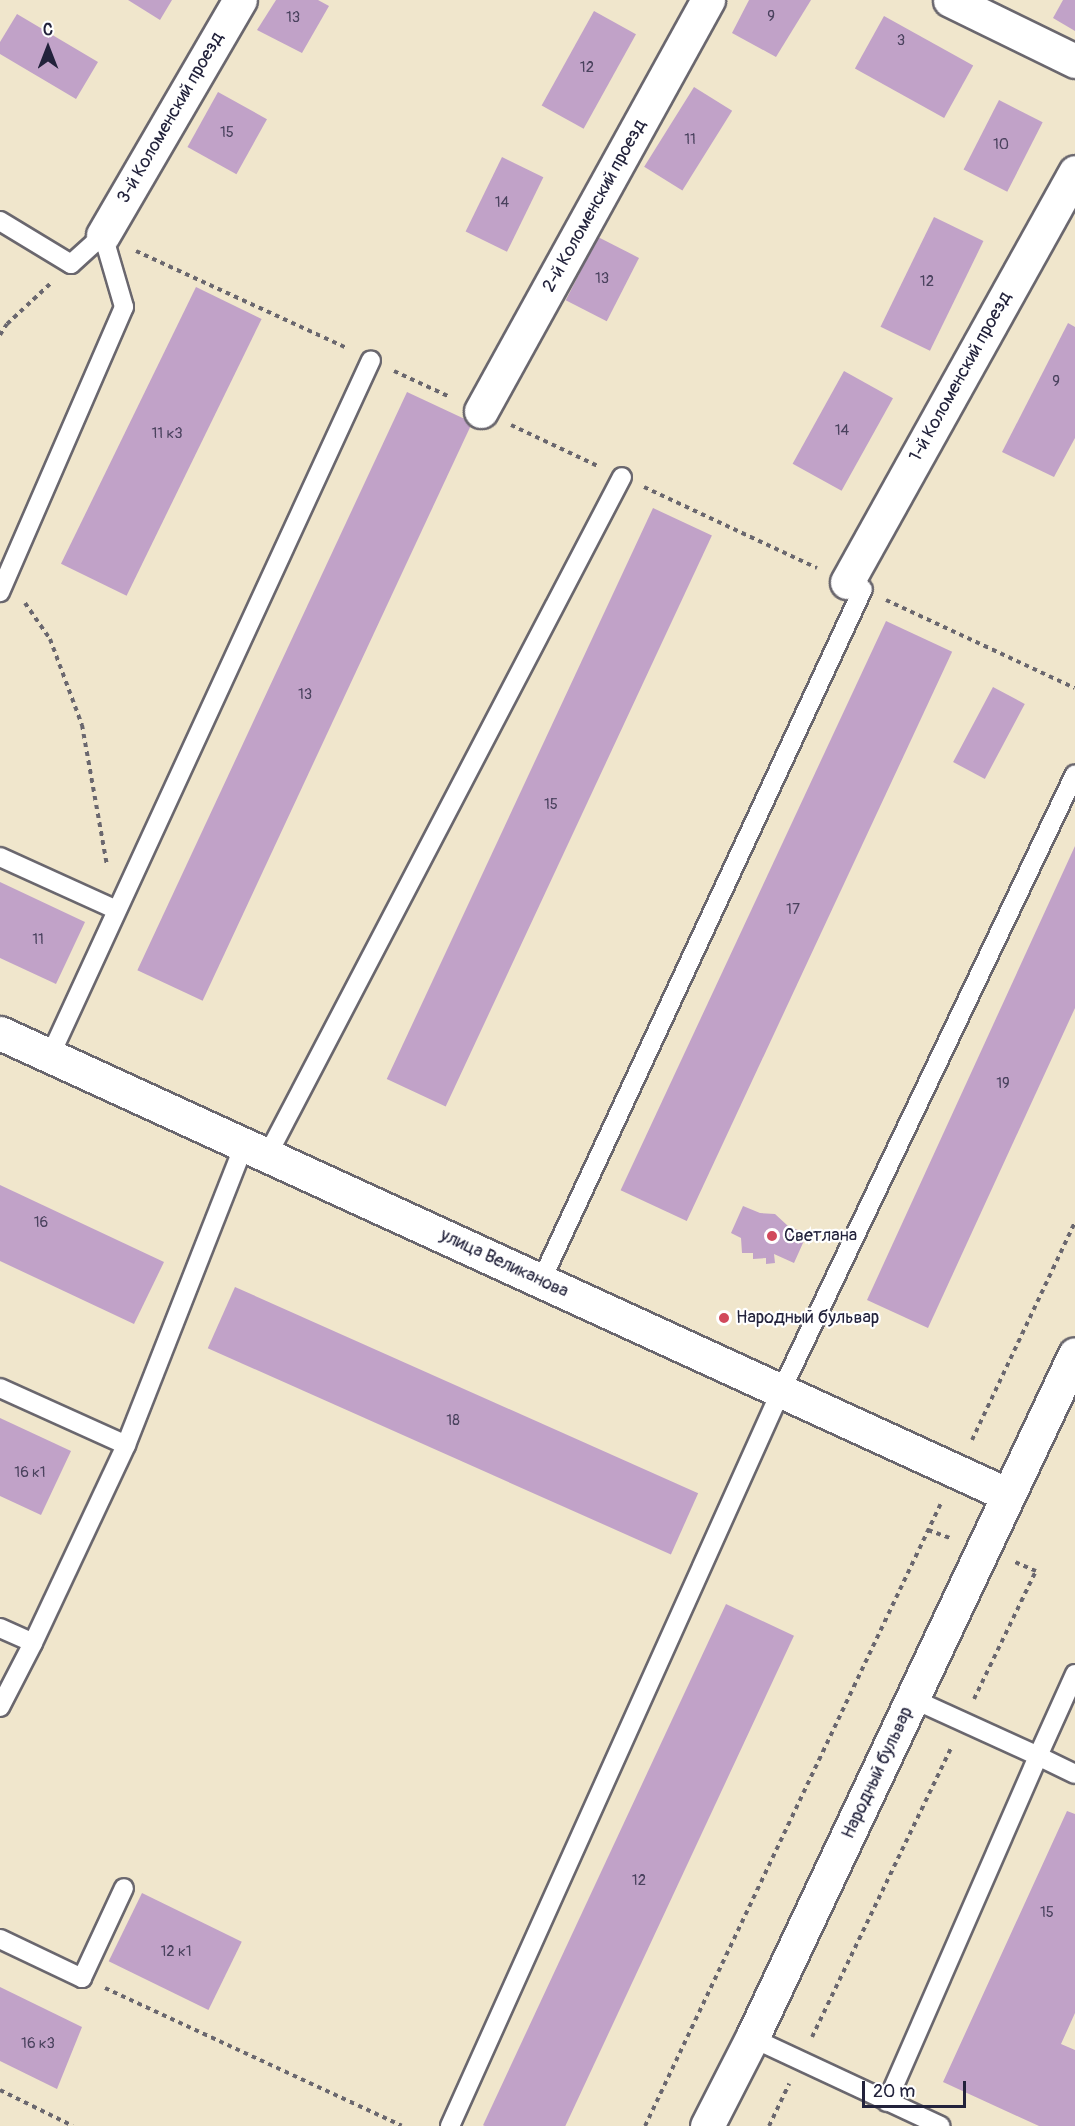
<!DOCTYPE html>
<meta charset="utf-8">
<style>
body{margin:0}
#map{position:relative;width:1075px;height:2126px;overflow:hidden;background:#f0e6cc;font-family:Pangolin,sans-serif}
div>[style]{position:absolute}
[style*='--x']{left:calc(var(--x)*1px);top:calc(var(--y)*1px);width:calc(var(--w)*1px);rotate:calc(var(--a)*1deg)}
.building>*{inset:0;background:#c1a2c8;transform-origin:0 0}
.path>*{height:4px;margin-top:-2px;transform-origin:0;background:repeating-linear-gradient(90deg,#6a676e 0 4.5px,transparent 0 9px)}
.roads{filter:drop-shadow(2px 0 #6a676e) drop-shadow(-2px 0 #6a676e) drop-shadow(0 2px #6a676e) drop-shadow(0 -2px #6a676e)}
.service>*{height:18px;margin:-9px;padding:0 9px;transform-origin:9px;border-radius:9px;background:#fff}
.minor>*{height:33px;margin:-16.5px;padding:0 16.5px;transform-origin:16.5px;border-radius:16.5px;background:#fff}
.tertiary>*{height:33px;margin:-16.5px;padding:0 16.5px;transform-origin:16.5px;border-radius:16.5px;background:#fff}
.dots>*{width:16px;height:16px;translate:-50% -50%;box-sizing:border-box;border:3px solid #fff;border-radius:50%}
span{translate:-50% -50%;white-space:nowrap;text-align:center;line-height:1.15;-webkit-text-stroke:4.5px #fff;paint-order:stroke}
.number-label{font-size:15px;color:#4a425e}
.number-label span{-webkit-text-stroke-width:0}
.street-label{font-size:18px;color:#22223b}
.poi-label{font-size:18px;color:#22223b}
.left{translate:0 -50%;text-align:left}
.north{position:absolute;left:18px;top:18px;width:60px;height:60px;-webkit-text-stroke:4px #fff;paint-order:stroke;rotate:0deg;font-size:16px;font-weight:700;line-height:24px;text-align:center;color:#22223b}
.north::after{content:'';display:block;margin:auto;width:21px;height:27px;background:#22223b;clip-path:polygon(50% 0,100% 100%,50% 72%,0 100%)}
.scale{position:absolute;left:862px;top:2081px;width:104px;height:27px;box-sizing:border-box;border:3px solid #22223b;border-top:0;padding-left:8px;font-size:18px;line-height:21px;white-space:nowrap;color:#22223b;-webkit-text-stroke:4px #fff;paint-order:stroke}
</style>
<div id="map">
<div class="building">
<i style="clip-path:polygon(128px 0,172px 0,160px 20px)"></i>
<i style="clip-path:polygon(276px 0,318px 0,329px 6px,302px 53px,257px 30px)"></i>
<i style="clip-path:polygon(749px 0,811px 0,776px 57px,732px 33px)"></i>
<i style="clip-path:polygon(1063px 0,1075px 0,1075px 31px,1053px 18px)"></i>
<i style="left:594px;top:11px;width:48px;height:108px;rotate:29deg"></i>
<i style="clip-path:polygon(17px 14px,98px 62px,76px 99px,0 54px,0 42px)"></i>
<i style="left:884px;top:16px;width:102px;height:60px;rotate:29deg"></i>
<i style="left:694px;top:87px;width:45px;height:94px;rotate:32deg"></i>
<i style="left:218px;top:92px;width:56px;height:63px;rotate:29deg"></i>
<i style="left:999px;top:100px;width:49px;height:78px;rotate:27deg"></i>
<i style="left:502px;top:157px;width:46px;height:83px;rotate:26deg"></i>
<i style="left:934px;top:217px;width:55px;height:122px;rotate:26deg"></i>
<i style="left:598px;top:237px;width:46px;height:71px;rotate:27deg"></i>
<i style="left:196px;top:287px;width:73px;height:308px;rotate:26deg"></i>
<i style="clip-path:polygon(1068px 323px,1075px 327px,1075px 438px,1054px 477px,1002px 452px)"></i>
<i style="left:844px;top:371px;width:56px;height:106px;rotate:29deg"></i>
<i style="left:407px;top:392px;width:72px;height:638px;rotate:25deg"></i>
<i style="left:653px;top:508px;width:65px;height:630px;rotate:25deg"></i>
<i style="left:886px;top:621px;width:73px;height:628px;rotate:25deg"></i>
<i style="left:993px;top:687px;width:36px;height:85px;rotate:28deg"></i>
<i style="clip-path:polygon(1075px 846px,1075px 1008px,928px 1328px,867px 1300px)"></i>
<i style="clip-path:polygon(0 882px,85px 922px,56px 984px,0 958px)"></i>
<i style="clip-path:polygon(0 1185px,164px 1262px,134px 1324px,0 1261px)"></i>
<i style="clip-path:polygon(743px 1206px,760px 1213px,775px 1214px,788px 1226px,807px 1234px,794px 1263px,774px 1254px,775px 1263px,766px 1264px,766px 1258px,753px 1259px,753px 1253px,742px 1253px,741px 1238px,731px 1233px)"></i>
<i style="left:235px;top:1287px;width:507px;height:67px;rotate:24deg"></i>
<i style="clip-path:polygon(0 1418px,71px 1451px,41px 1515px,0 1496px)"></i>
<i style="left:726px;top:1604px;width:75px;height:575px;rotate:25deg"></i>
<i style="clip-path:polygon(1067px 1811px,1075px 1814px,1075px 2013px,1061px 2044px,1075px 2050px,1075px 2126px,1039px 2126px,943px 2082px)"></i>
<i style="left:142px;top:1893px;width:111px;height:76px;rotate:26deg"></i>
<i style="clip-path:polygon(0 1987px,82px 2027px,57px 2089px,0 2061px)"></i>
</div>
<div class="path">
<i style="--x:136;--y:251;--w:232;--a:24.7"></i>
<i style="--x:0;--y:335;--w:13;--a:-58"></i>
<i style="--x:7;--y:324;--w:62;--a:-43"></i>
<i style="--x:394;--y:371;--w:62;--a:24.9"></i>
<i style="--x:511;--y:425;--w:98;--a:25.3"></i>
<i style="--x:644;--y:487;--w:191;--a:25.1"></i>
<i style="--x:886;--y:600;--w:208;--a:25"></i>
<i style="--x:25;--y:603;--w:44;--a:55.2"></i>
<i style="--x:50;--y:639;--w:92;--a:69.6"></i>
<i style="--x:82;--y:725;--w:142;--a:79.9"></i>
<i style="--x:972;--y:1440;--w:241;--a:-64.7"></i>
<i style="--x:928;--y:1530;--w:23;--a:20"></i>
<i style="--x:974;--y:1699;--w:142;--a:-64.2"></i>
<i style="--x:1036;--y:1571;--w:23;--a:-157"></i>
<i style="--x:105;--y:1988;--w:327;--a:24.9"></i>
<i style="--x:812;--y:2037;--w:323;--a:-64.3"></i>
<i style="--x:0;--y:2090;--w:81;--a:26.3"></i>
<i style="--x:645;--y:2126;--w:692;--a:-64.58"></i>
<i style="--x:769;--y:2126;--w:47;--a:-64.5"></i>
</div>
<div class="roads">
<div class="service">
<i style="--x:0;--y:221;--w:83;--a:31.2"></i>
<i style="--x:71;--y:264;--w:43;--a:-42.2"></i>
<i style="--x:103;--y:235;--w:75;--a:73.7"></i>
<i style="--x:124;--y:307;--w:311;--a:113.5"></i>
<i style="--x:0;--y:857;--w:128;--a:24.4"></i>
<i style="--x:50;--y:1056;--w:766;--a:-65.24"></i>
<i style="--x:267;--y:1156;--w:766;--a:-62.4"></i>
<i style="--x:541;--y:1281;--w:763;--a:-65.05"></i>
<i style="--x:0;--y:1388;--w:138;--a:24.3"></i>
<i style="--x:0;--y:1628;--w:36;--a:24"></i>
<i style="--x:913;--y:1699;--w:137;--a:24.5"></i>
<i style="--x:1038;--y:1756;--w:90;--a:-65.7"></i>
<i style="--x:0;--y:1707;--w:72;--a:-62.7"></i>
<i style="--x:33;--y:1643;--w:219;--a:-64.8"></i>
<i style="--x:126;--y:1445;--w:322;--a:-68.5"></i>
<i style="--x:0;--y:1939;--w:91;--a:25.4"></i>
<i style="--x:82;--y:1978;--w:99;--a:-65"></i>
<i style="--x:752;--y:2038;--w:208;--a:25"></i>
<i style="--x:887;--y:2102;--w:378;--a:-66.4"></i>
<i style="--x:1038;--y:1756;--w:41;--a:25.9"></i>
<i style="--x:450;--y:2126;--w:806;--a:-65.76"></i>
<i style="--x:781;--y:1391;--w:683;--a:-64.52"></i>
</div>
<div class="minor">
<i style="--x:950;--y:0;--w:139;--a:26"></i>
<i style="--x:103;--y:235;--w:272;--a:-59.8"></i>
<i style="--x:481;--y:411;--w:470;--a:-61.1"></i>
<i style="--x:847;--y:582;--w:469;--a:-60.9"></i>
<i style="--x:0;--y:1033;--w:1109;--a:24.62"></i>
</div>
<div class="tertiary">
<i style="--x:707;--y:2126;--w:99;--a:-62.9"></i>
<i style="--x:752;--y:2038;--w:756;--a:-64.72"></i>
</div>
</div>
<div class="dots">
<i style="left:772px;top:1236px;background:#d1495b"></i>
<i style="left:724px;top:1318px;background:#d1495b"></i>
</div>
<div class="number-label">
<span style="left:771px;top:17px">9</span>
<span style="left:293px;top:18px">13</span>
<span style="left:901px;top:41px">3</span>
<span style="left:587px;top:68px">12</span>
<span style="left:227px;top:133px">15</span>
<span style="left:690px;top:140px">11</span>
<span style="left:1001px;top:145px">10</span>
<span style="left:502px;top:203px">14</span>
<span style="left:602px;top:279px">13</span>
<span style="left:927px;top:282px">12</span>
<span style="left:1056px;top:382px">9</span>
<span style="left:842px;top:431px">14</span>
<span style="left:167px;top:434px">11 к3</span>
<span style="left:305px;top:695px">13</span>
<span style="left:551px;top:805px">15</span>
<span style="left:793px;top:910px">17</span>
<span style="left:38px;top:940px">11</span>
<span style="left:1003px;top:1084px">19</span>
<span style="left:41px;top:1223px">16</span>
<span style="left:453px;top:1421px">18</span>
<span style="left:30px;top:1473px">16 к1</span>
<span style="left:639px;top:1881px">12</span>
<span style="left:1047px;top:1913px">15</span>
<span style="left:176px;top:1952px">12 к1</span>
<span style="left:38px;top:2044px">16 к3</span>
</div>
<div class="street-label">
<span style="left:171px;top:118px;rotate:-60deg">3-й Коломенский проезд</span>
<span style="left:595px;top:206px;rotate:-61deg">2-й Коломенский проезд</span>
<span style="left:961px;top:377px;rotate:-61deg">1-й Коломенский проезд</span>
<span style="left:504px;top:1264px;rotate:25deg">улица Великанова</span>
<span style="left:878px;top:1773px;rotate:-65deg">Народный бульвар</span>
</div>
<div class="poi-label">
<span class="left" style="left:784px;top:1236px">Светлана</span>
<span class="left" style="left:736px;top:1318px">Народный бульвар</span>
</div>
<div class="north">С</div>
<div class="scale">20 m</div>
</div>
